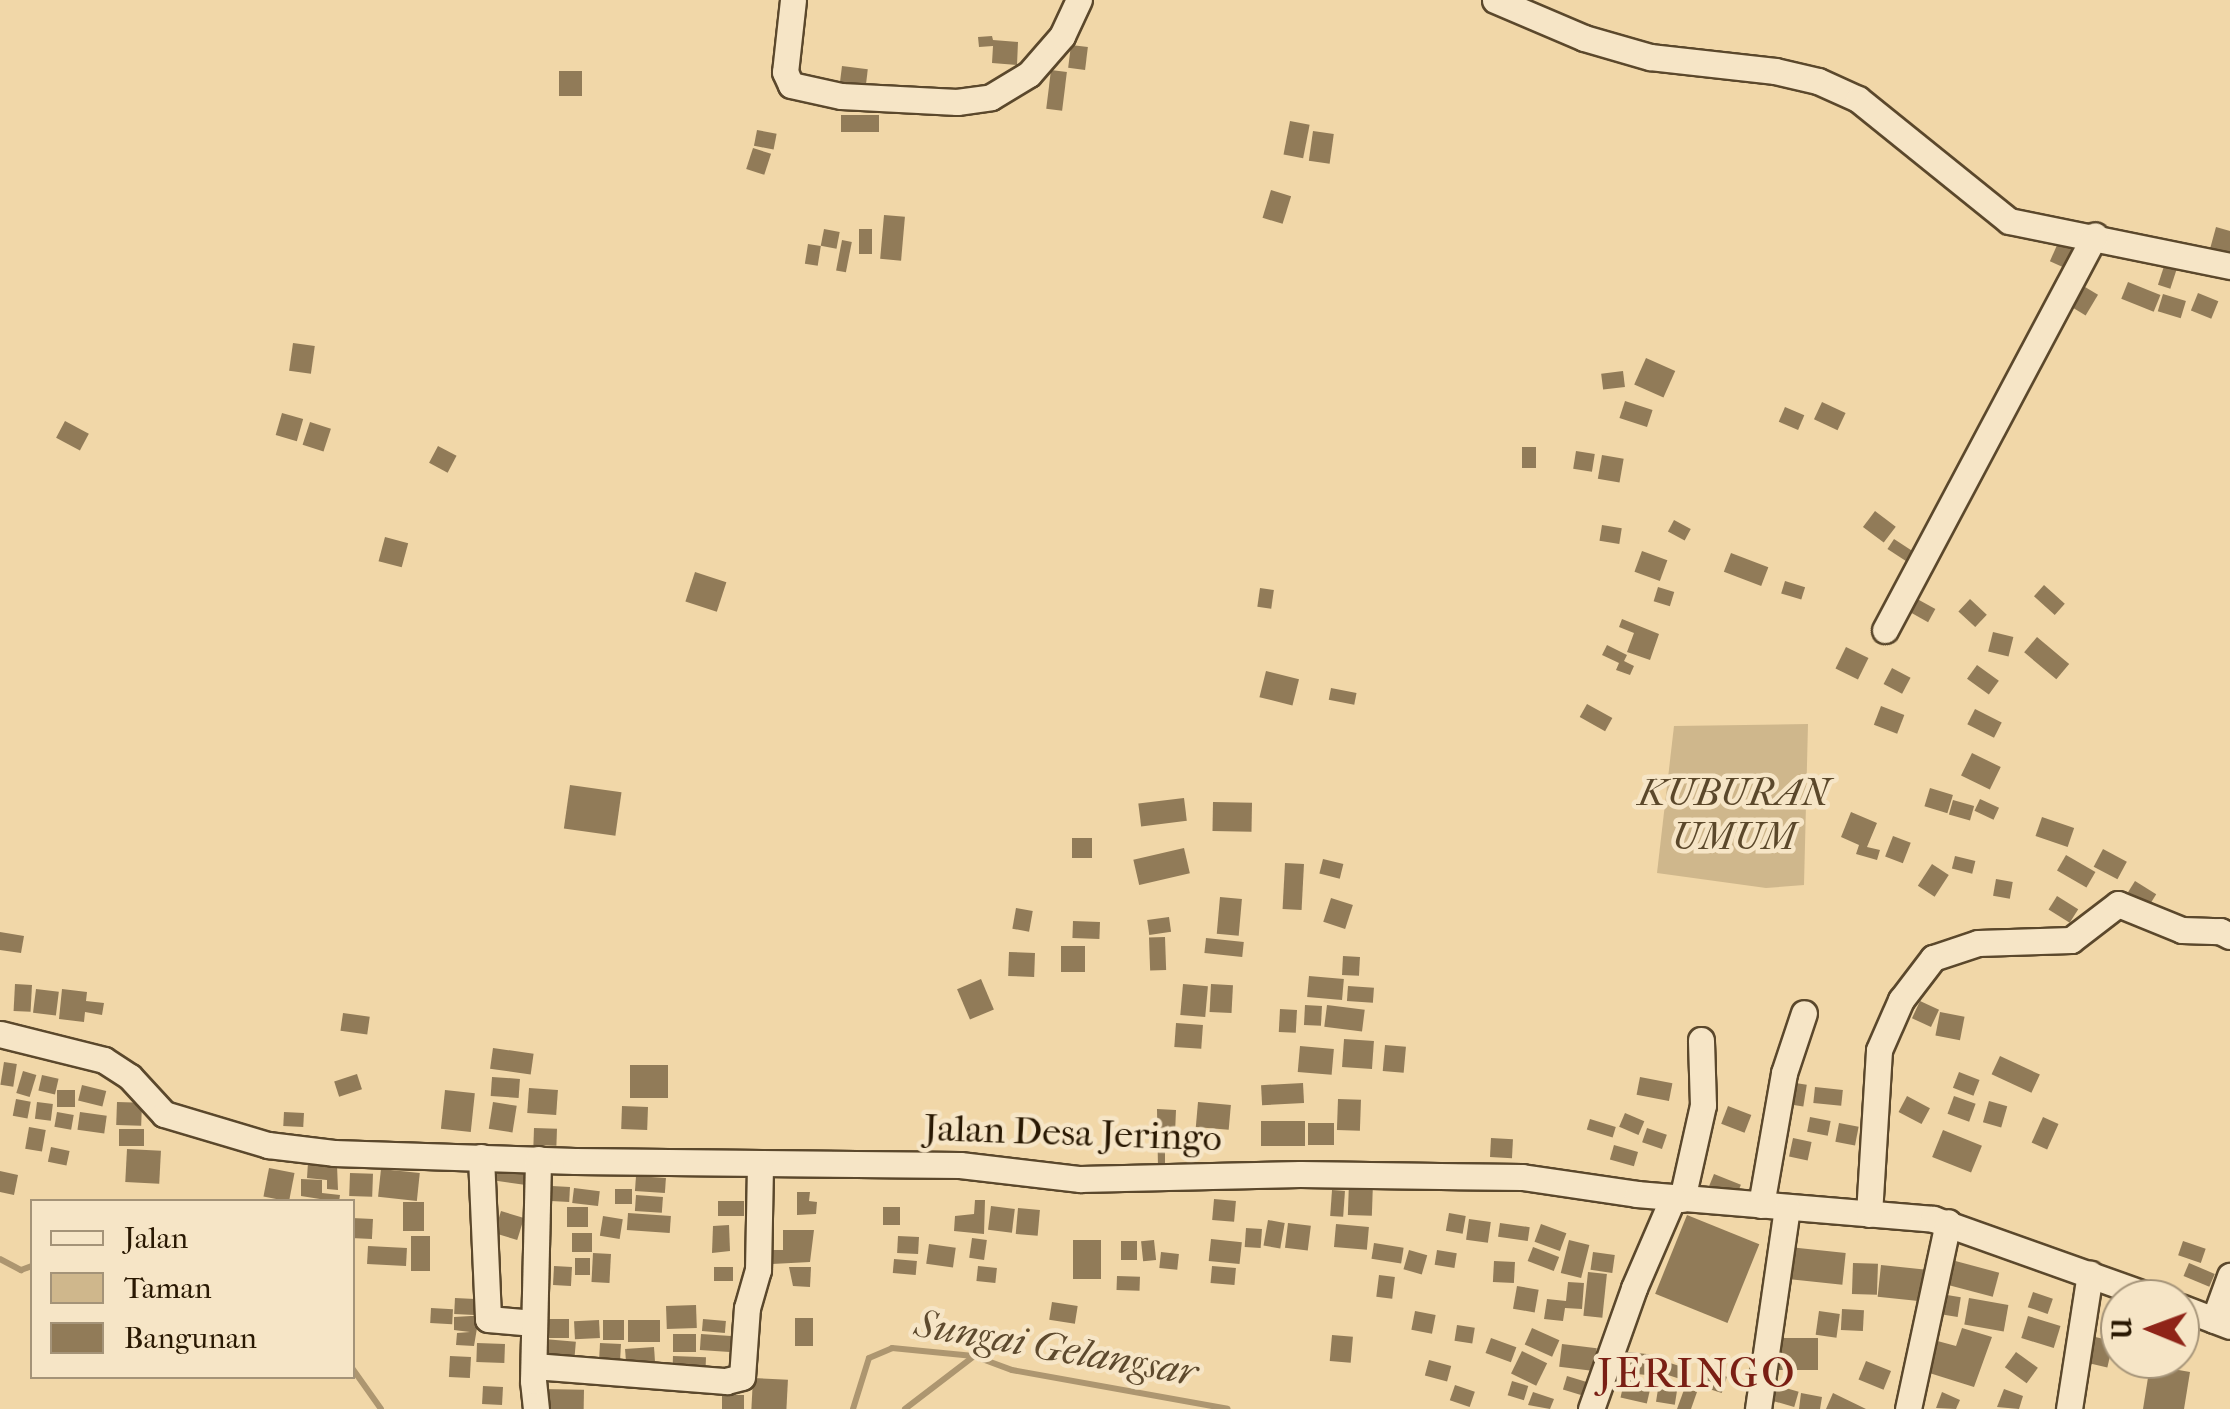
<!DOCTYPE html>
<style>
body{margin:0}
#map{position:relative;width:2230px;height:1409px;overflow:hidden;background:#f1d7a8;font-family:"IM FELL French Canon",serif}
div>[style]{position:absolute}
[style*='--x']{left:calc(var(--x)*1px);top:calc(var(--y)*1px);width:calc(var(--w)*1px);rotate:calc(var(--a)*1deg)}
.green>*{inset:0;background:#cfb78c}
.stream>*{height:6px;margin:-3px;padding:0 3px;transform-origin:3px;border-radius:3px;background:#ad9670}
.building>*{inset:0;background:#917b58;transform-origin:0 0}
.roads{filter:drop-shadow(2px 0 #5b482c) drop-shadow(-2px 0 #5b482c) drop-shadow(0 2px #5b482c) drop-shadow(0 -2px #5b482c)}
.minor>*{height:25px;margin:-12.5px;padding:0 12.5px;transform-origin:12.5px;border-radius:12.5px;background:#f6e5c6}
span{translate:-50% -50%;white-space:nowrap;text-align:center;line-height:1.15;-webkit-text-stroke:9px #f6e5c6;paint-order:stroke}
.park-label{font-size:38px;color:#5b482b;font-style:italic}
.street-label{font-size:38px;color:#291802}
.water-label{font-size:40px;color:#5e4a2e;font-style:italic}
.quarter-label{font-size:42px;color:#7a1f14;letter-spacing:2.5px}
.legend{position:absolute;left:30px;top:1199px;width:325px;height:180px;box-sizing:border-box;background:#f6e5c6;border:2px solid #a49378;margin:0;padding:12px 18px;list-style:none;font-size:30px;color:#291802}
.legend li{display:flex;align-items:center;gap:20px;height:50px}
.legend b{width:50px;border:2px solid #a49378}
.north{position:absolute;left:2100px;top:1279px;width:100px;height:100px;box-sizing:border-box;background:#f6e5c6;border:2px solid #a49378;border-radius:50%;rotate:271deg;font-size:28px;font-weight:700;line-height:40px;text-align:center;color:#291802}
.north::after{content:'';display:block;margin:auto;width:35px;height:45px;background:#8f2418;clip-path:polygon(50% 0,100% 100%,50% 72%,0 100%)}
</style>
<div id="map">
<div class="green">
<i style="clip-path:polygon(1808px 724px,1804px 885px,1766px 888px,1657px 873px,1674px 726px)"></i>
</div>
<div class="stream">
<i style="--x:0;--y:1259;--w:24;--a:28"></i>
<i style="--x:21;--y:1270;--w:12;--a:-20"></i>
<i style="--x:352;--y:1368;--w:50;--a:54.7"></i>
<i style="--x:853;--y:1409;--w:53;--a:-72.6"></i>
<i style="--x:869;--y:1358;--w:25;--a:-23"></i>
<i style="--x:892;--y:1348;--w:82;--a:5.6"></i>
<i style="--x:974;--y:1356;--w:40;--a:20.2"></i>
<i style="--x:1012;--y:1370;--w:219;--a:10.2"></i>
<i style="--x:905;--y:1409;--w:87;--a:-37.5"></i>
</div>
<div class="building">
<i style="clip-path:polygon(992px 36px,993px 40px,1018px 42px,1017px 65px,992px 63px,993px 46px,979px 47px,978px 37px)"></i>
<i style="left:1071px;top:45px;width:17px;height:23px;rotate:7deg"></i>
<i style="left:842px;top:66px;width:26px;height:27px;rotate:7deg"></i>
<i style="left:1051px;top:70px;width:16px;height:39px;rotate:7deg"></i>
<i style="left:559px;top:71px;width:23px;height:25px"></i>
<i style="left:841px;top:115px;width:38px;height:17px"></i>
<i style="left:1290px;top:121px;width:20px;height:34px;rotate:11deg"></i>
<i style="left:757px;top:130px;width:20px;height:16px;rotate:11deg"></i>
<i style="left:1313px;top:131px;width:21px;height:30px;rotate:8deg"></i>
<i style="left:753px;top:148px;width:19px;height:22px;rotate:18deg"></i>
<i style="left:1271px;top:190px;width:21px;height:29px;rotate:17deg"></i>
<i style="left:884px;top:215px;width:21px;height:44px;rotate:5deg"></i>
<i style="clip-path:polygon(2216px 227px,2230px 231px,2230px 255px,2210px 249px)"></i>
<i style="left:824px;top:229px;width:16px;height:17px;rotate:11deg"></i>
<i style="left:859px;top:229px;width:13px;height:25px"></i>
<i style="left:842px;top:240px;width:10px;height:31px;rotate:11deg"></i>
<i style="left:2058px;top:243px;width:27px;height:20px;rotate:24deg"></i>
<i style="left:808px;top:244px;width:13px;height:20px;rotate:9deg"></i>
<i style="left:2166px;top:260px;width:13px;height:26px;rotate:18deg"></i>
<i style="left:2128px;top:282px;width:35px;height:18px;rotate:22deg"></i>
<i style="left:2080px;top:284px;width:21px;height:24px;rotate:31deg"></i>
<i style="left:2198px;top:293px;width:22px;height:19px;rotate:22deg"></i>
<i style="left:2163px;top:294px;width:24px;height:18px;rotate:17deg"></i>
<i style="left:293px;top:343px;width:22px;height:28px;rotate:8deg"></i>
<i style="left:1646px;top:358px;width:32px;height:29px;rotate:24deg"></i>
<i style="left:1623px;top:371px;width:16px;height:22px;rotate:83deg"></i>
<i style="left:1625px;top:401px;width:29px;height:18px;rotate:18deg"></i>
<i style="left:1822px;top:402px;width:26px;height:19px;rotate:25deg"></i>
<i style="left:1785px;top:407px;width:21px;height:16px;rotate:23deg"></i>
<i style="left:282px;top:413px;width:22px;height:23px;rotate:16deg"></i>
<i style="left:65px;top:421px;width:27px;height:19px;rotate:28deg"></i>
<i style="left:310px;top:422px;width:22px;height:24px;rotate:18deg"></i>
<i style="left:438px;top:446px;width:21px;height:19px;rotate:28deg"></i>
<i style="left:1522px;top:447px;width:14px;height:21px"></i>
<i style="left:1576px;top:451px;width:19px;height:18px;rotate:9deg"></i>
<i style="left:1602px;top:455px;width:22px;height:24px;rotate:10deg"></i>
<i style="left:1875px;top:511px;width:26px;height:20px;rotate:37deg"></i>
<i style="left:1674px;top:520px;width:19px;height:13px;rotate:28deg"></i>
<i style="left:1602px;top:525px;width:20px;height:16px;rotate:9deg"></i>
<i style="left:385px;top:537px;width:24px;height:25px;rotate:15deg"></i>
<i style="left:1894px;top:539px;width:27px;height:12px;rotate:33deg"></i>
<i style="left:1642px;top:551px;width:27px;height:22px;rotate:20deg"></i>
<i style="left:1731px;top:553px;width:40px;height:20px;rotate:21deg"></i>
<i style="left:695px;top:572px;width:33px;height:31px;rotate:18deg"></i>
<i style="left:1785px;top:581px;width:21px;height:13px;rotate:17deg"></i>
<i style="left:2044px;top:585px;width:28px;height:15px;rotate:42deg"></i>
<i style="left:1658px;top:587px;width:17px;height:15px;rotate:17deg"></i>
<i style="left:1260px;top:588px;width:14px;height:19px;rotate:8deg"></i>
<i style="left:1910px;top:595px;width:29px;height:15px;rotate:29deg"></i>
<i style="left:1970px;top:599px;width:23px;height:17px;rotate:43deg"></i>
<i style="clip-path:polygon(1622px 619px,1659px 634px,1650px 660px,1627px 652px,1634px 633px,1619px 627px)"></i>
<i style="left:1993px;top:632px;width:21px;height:20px;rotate:14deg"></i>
<i style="left:2037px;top:637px;width:42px;height:20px;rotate:40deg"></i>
<i style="clip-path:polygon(1607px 645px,1627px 655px,1624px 661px,1634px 666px,1630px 675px,1616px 670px,1619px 663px,1602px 655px)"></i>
<i style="left:1846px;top:647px;width:25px;height:24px;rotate:26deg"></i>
<i style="left:1977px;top:665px;width:27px;height:17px;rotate:36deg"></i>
<i style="left:1892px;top:668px;width:21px;height:18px;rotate:28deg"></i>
<i style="left:1266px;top:671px;width:34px;height:27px;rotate:14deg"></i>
<i style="left:1331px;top:688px;width:26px;height:12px;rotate:11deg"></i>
<i style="left:1587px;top:704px;width:29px;height:15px;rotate:29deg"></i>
<i style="left:1881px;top:706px;width:25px;height:20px;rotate:21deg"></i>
<i style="left:1975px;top:709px;width:30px;height:17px;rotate:27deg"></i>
<i style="left:1972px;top:753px;width:32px;height:25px;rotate:26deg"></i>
<i style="left:570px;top:785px;width:52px;height:44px;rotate:8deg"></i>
<i style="left:1930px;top:788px;width:24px;height:19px;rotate:17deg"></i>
<i style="left:1184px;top:798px;width:23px;height:46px;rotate:83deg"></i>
<i style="left:1980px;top:799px;width:21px;height:13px;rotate:25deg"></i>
<i style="left:1953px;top:800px;width:22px;height:15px;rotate:16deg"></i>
<i style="left:1213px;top:802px;width:39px;height:29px;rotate:1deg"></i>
<i style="clip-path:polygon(1851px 812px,1877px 823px,1867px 847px,1880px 850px,1877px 860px,1856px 854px,1859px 845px,1841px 837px)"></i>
<i style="left:2042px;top:817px;width:34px;height:20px;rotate:19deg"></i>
<i style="left:1893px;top:836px;width:19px;height:22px;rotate:21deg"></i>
<i style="left:1072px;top:838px;width:20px;height:20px"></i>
<i style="left:1184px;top:848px;width:26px;height:52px;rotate:77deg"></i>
<i style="left:2103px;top:849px;width:27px;height:20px;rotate:28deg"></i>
<i style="left:2066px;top:855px;width:34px;height:18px;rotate:30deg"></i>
<i style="left:1955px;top:856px;width:21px;height:13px;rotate:14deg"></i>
<i style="left:1323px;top:859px;width:21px;height:15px;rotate:14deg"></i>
<i style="left:1285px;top:863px;width:19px;height:46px;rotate:3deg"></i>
<i style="left:1932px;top:864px;width:20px;height:26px;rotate:33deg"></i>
<i style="left:1996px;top:879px;width:17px;height:17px;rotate:10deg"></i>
<i style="left:2135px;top:881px;width:25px;height:17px;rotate:32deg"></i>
<i style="left:2057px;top:896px;width:25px;height:16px;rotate:32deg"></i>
<i style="left:1220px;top:897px;width:22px;height:37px;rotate:5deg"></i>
<i style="left:1331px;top:898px;width:23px;height:25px;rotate:18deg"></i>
<i style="left:1016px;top:908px;width:17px;height:21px;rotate:10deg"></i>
<i style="left:1169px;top:917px;width:15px;height:22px;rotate:82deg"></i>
<i style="left:1073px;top:921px;width:27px;height:17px;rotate:2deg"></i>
<i style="clip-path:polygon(0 932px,24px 936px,21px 953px,0 950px)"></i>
<i style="left:1165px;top:937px;width:33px;height:16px;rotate:88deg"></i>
<i style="left:1206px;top:938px;width:38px;height:15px;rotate:6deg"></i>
<i style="left:1061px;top:946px;width:24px;height:26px"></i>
<i style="left:1009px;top:952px;width:26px;height:24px;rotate:2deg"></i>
<i style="left:1343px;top:956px;width:17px;height:19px;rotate:3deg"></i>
<i style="left:1309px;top:976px;width:35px;height:21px;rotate:5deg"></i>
<i style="left:981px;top:979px;width:33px;height:26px;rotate:67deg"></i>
<i style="left:15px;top:984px;width:17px;height:27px;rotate:3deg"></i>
<i style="left:1183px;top:984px;width:25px;height:31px;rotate:5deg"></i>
<i style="left:1211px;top:984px;width:22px;height:28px;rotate:3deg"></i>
<i style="left:1348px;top:986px;width:26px;height:15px;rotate:4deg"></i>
<i style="left:36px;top:989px;width:23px;height:24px;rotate:7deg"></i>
<i style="clip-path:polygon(62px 989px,87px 992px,86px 1001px,104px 1003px,102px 1015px,85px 1012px,84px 1022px,59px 1019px)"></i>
<i style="left:1920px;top:1001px;width:21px;height:19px;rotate:25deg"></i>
<i style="left:1305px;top:1005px;width:17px;height:20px;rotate:3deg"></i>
<i style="left:1327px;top:1005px;width:38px;height:22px;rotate:7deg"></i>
<i style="left:1280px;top:1009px;width:17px;height:23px;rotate:3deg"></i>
<i style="left:1940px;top:1012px;width:25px;height:24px;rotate:11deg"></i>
<i style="left:343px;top:1013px;width:27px;height:18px;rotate:8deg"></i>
<i style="left:1176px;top:1023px;width:27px;height:24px;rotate:4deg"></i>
<i style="left:1344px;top:1039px;width:30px;height:28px;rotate:4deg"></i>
<i style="left:1385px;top:1045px;width:21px;height:26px;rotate:5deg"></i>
<i style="left:1300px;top:1046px;width:34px;height:26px;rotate:5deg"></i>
<i style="left:493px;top:1048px;width:41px;height:21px;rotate:8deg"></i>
<i style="left:2000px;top:1056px;width:44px;height:20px;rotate:25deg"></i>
<i style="left:4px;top:1062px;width:13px;height:23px;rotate:9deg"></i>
<i style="left:668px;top:1065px;width:33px;height:38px;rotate:90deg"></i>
<i style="left:23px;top:1071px;width:14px;height:23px;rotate:17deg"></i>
<i style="left:1959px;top:1072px;width:22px;height:17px;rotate:21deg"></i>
<i style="left:357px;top:1074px;width:16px;height:24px;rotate:72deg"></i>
<i style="left:42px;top:1075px;width:17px;height:16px;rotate:13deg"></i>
<i style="left:492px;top:1077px;width:28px;height:19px;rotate:4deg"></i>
<i style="left:1640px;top:1077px;width:33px;height:18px;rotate:11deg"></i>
<i style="left:1789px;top:1082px;width:18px;height:22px;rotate:9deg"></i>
<i style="left:1303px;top:1083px;width:20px;height:42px;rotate:87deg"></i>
<i style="left:82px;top:1085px;width:25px;height:16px;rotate:14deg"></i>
<i style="left:1815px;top:1087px;width:28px;height:16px;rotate:6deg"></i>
<i style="left:529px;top:1088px;width:29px;height:25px;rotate:4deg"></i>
<i style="left:75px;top:1090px;width:17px;height:18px;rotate:90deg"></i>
<i style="left:445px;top:1090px;width:30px;height:39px;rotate:6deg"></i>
<i style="left:1907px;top:1096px;width:26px;height:18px;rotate:28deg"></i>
<i style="left:1954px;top:1096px;width:23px;height:19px;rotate:20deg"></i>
<i style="left:16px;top:1099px;width:15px;height:17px;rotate:11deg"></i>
<i style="left:1338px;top:1099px;width:23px;height:31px;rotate:2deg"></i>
<i style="left:1989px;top:1101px;width:19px;height:22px;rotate:16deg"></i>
<i style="left:37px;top:1102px;width:16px;height:17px;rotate:7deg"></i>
<i style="left:117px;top:1102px;width:25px;height:23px;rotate:2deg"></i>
<i style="left:493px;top:1102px;width:24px;height:27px;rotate:9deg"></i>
<i style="left:1198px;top:1102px;width:33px;height:25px;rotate:5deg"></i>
<i style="left:622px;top:1106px;width:26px;height:23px;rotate:2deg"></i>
<i style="left:1728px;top:1106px;width:25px;height:19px;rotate:21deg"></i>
<i style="clip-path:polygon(1157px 1109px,1176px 1110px,1175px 1134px,1165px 1134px,1165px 1169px,1158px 1169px)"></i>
<i style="left:57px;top:1112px;width:17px;height:15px;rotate:10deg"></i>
<i style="left:80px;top:1112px;width:27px;height:18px;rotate:8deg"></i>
<i style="left:284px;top:1112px;width:20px;height:14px;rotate:3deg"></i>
<i style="left:1625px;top:1113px;width:21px;height:15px;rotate:23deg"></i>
<i style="left:1810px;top:1117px;width:21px;height:15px;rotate:11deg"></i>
<i style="left:2043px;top:1117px;width:17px;height:28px;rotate:24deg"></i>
<i style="left:1590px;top:1119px;width:27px;height:11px;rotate:17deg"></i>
<i style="left:1261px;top:1121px;width:44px;height:25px"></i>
<i style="left:1308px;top:1123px;width:26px;height:22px"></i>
<i style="left:1839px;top:1123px;width:20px;height:19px;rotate:11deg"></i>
<i style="left:29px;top:1127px;width:17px;height:22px;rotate:10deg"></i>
<i style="left:534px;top:1128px;width:23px;height:17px;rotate:2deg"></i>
<i style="left:1647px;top:1128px;width:21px;height:15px;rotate:19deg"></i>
<i style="left:119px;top:1129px;width:25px;height:17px"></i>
<i style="left:1943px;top:1130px;width:42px;height:29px;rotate:22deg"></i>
<i style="left:1491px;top:1138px;width:22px;height:19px;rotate:3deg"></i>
<i style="left:1793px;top:1138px;width:19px;height:19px;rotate:12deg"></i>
<i style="left:1614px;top:1145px;width:25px;height:15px;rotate:16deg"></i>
<i style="left:51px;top:1147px;width:19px;height:15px;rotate:12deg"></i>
<i style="left:127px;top:1149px;width:34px;height:33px;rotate:3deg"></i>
<i style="clip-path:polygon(308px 1162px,337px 1165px,338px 1190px,327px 1189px,327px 1180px,307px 1178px)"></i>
<i style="left:269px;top:1168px;width:26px;height:29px;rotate:11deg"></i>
<i style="left:498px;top:1168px;width:30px;height:13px;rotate:8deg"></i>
<i style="left:381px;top:1169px;width:39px;height:28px;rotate:6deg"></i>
<i style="clip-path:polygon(0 1171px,18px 1175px,14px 1195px,0 1192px)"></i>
<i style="left:350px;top:1173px;width:23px;height:23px;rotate:2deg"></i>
<i style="left:1714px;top:1174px;width:29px;height:17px;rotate:22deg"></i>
<i style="left:636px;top:1176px;width:30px;height:15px;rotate:4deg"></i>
<i style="clip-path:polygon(301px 1179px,322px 1180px,322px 1193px,340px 1195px,339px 1202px,301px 1196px)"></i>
<i style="left:1349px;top:1182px;width:24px;height:33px;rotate:2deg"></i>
<i style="left:552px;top:1186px;width:18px;height:15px;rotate:3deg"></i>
<i style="left:574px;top:1188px;width:26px;height:15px;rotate:7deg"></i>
<i style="left:615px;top:1189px;width:17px;height:15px"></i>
<i style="left:1332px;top:1190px;width:13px;height:26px;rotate:4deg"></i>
<i style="clip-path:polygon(797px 1192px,810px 1192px,809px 1201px,817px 1202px,816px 1214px,797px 1215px)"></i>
<i style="left:636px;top:1195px;width:27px;height:16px;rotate:4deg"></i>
<i style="left:1214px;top:1199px;width:22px;height:21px;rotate:5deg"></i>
<i style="clip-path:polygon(975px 1200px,985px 1200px,984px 1234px,954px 1231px,955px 1216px,974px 1214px)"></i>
<i style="left:718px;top:1201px;width:26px;height:15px"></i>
<i style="left:403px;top:1202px;width:21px;height:29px"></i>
<i style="left:991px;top:1206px;width:24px;height:24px;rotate:7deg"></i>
<i style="left:567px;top:1207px;width:21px;height:20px"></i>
<i style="left:883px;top:1207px;width:17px;height:18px"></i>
<i style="left:1018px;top:1208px;width:22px;height:26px;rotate:5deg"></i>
<i style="left:501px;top:1211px;width:24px;height:23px;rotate:17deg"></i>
<i style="left:628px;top:1213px;width:43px;height:17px;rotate:4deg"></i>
<i style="left:1449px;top:1213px;width:17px;height:18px;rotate:10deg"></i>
<i style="left:1687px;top:1215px;width:78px;height:85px;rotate:22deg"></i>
<i style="left:603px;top:1216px;width:20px;height:20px;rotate:9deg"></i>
<i style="left:352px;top:1218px;width:21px;height:20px;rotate:3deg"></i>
<i style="left:1469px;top:1219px;width:22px;height:21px;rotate:8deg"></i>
<i style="left:1268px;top:1220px;width:17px;height:26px;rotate:10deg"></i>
<i style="left:1288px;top:1223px;width:23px;height:25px;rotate:7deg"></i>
<i style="left:1500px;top:1223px;width:30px;height:14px;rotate:8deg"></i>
<i style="left:1336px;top:1224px;width:33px;height:23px;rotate:5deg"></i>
<i style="left:1541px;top:1224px;width:27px;height:19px;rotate:20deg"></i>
<i style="clip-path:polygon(729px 1225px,730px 1251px,712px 1253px,713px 1226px)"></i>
<i style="left:1246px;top:1228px;width:16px;height:19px;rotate:4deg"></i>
<i style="clip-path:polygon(783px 1230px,814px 1230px,810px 1262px,772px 1264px,772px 1250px,783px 1250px)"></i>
<i style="left:572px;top:1233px;width:20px;height:19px"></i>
<i style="left:411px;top:1236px;width:19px;height:35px"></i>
<i style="left:898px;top:1236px;width:21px;height:17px;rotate:3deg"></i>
<i style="left:972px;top:1238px;width:15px;height:20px;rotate:8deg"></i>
<i style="left:1211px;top:1239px;width:31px;height:22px;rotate:6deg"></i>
<i style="left:1073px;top:1240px;width:28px;height:39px"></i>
<i style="left:1154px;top:1240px;width:20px;height:13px;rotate:84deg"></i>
<i style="left:1569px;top:1240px;width:21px;height:34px;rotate:14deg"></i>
<i style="left:1121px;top:1241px;width:16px;height:19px"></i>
<i style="left:2183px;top:1241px;width:24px;height:15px;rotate:19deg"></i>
<i style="left:1374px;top:1243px;width:30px;height:16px;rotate:9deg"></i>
<i style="left:929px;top:1244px;width:27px;height:20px;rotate:8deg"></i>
<i style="left:368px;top:1246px;width:39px;height:18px;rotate:3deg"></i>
<i style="left:1533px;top:1247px;width:28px;height:15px;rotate:21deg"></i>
<i style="left:1789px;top:1247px;width:57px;height:32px;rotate:6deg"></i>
<i style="left:1409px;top:1250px;width:19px;height:20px;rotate:16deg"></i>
<i style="left:1437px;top:1250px;width:20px;height:15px;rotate:9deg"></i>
<i style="left:1161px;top:1252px;width:18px;height:16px;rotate:6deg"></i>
<i style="left:1593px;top:1252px;width:22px;height:18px;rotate:8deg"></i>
<i style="left:593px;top:1253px;width:18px;height:29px;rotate:3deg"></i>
<i style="left:575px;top:1258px;width:15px;height:17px"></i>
<i style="left:894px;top:1259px;width:23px;height:14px;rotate:5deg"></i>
<i style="left:1948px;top:1259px;width:53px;height:25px;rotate:15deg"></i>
<i style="left:1494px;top:1261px;width:21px;height:21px;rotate:3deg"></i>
<i style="left:1853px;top:1263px;width:25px;height:31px;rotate:2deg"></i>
<i style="left:2189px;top:1263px;width:28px;height:14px;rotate:23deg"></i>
<i style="left:1881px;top:1265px;width:53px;height:32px;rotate:6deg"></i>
<i style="left:554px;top:1266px;width:18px;height:19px;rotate:3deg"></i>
<i style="left:978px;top:1266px;width:19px;height:15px;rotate:6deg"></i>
<i style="left:1212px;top:1266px;width:24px;height:17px;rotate:5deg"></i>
<i style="left:733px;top:1267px;width:14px;height:19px;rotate:90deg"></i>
<i style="clip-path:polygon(789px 1267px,811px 1267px,810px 1287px,793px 1286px)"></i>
<i style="left:1588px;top:1272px;width:19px;height:44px;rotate:6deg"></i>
<i style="left:1379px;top:1275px;width:16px;height:22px;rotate:7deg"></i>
<i style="left:1117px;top:1276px;width:23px;height:14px;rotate:2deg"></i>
<i style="clip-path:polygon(1568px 1282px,1584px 1283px,1582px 1309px,1565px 1308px,1563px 1321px,1544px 1319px,1547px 1299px,1566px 1301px)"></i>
<i style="left:1517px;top:1286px;width:22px;height:23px;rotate:10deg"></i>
<i style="left:2033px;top:1292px;width:21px;height:16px;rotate:19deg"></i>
<i style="left:1941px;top:1294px;width:20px;height:20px;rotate:9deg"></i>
<i style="left:455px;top:1298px;width:20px;height:16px;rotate:3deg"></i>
<i style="left:1969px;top:1298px;width:40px;height:27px;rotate:10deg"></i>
<i style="left:1052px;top:1302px;width:26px;height:18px;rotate:9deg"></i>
<i style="left:696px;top:1305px;width:23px;height:30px;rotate:88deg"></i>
<i style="left:431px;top:1308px;width:22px;height:15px;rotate:3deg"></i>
<i style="left:1842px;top:1309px;width:22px;height:21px;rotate:3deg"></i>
<i style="left:1415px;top:1311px;width:21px;height:19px;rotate:11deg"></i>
<i style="left:1819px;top:1311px;width:21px;height:24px;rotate:8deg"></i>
<i style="clip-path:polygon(471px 1316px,479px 1316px,474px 1346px,456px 1345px,457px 1333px,470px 1332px,454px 1330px,454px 1317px)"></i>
<i style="left:2028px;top:1316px;width:34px;height:23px;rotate:17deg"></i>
<i style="left:795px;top:1318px;width:18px;height:28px"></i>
<i style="left:548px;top:1319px;width:21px;height:19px"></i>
<i style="left:703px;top:1319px;width:23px;height:12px;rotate:5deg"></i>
<i style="left:599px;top:1320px;width:18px;height:25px;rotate:87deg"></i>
<i style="left:603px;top:1320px;width:21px;height:20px"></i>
<i style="left:628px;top:1320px;width:32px;height:22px"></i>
<i style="left:1457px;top:1325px;width:18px;height:16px;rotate:9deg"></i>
<i style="left:1532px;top:1328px;width:30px;height:18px;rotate:24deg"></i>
<i style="clip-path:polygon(1962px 1328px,1992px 1337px,1974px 1387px,1923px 1371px,1930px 1339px,1956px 1346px)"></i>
<i style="left:673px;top:1334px;width:23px;height:18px"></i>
<i style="left:701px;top:1334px;width:30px;height:16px;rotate:4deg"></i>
<i style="left:1332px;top:1335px;width:21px;height:26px;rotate:5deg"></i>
<i style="left:2091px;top:1336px;width:23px;height:27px;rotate:13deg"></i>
<i style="left:1491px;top:1338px;width:27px;height:16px;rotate:20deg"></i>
<i style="left:1775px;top:1338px;width:43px;height:32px"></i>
<i style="left:544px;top:1339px;width:32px;height:25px;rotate:5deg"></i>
<i style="left:477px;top:1343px;width:28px;height:19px;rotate:2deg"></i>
<i style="left:600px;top:1343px;width:21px;height:15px;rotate:3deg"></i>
<i style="left:1562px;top:1344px;width:35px;height:23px;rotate:7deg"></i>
<i style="left:654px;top:1347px;width:14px;height:29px;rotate:86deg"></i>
<i style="left:1522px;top:1351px;width:28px;height:25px;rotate:26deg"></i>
<i style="left:1619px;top:1351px;width:30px;height:21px;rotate:6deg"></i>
<i style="left:2016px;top:1352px;width:27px;height:19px;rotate:36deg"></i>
<i style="left:450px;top:1356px;width:21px;height:21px;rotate:3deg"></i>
<i style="left:673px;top:1356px;width:33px;height:18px;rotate:2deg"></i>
<i style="left:1429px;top:1360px;width:23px;height:16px;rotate:15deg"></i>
<i style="left:1664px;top:1361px;width:25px;height:12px;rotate:18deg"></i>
<i style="left:1866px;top:1361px;width:27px;height:20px;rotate:22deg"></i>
<i style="clip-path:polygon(2150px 1365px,2190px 1372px,2184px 1409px,2143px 1409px)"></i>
<i style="left:1706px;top:1370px;width:22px;height:17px;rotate:18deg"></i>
<i style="left:1567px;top:1376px;width:30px;height:14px;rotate:17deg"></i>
<i style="left:753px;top:1378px;width:35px;height:31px;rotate:3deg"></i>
<i style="left:1625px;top:1378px;width:27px;height:20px;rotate:13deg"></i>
<i style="left:1512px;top:1381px;width:17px;height:15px;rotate:17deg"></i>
<i style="left:1765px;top:1382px;width:35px;height:16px;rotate:16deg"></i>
<i style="left:1659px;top:1383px;width:19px;height:19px;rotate:9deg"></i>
<i style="left:1455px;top:1385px;width:21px;height:16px;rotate:19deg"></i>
<i style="left:483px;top:1386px;width:20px;height:18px;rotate:3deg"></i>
<i style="clip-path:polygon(1685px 1387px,1697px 1392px,1691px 1409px,1677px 1409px)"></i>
<i style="left:542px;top:1389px;width:42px;height:20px;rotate:1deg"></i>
<i style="clip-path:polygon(2004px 1389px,2023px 1396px,2019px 1409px,1997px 1407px)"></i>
<i style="clip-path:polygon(1533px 1392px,1554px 1399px,1550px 1409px,1528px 1405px)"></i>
<i style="clip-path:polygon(1942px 1392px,1960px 1400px,1956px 1409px,1936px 1408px)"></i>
<i style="clip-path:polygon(1801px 1393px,1822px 1397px,1820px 1409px,1799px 1409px)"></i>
<i style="clip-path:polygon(1833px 1393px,1866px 1409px,1826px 1409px)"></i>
<i style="left:722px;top:1395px;width:22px;height:14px"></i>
</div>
<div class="roads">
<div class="minor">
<i style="--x:793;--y:0;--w:72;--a:96.3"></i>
<i style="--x:785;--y:72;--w:14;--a:65"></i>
<i style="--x:791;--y:85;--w:51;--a:12.4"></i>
<i style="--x:841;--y:96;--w:116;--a:3"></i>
<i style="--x:957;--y:102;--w:34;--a:-8"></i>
<i style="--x:991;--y:97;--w:44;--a:-31.2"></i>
<i style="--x:1029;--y:74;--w:50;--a:-49"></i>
<i style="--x:1062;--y:36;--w:40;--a:-65"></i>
<i style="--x:1495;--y:0;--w:97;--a:23.1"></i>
<i style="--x:1584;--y:38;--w:69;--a:16.1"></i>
<i style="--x:1650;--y:57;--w:126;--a:6.4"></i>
<i style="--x:1775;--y:71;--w:44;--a:13.1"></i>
<i style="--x:1818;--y:81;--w:44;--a:24.2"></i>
<i style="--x:1858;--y:99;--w:194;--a:38.9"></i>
<i style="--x:2009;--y:221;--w:226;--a:11.5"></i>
<i style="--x:1885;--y:630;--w:447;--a:-62"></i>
<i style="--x:0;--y:1034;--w:107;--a:14"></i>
<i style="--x:104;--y:1060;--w:31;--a:33"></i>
<i style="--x:130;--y:1077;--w:50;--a:47.4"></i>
<i style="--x:164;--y:1114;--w:109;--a:16.6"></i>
<i style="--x:268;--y:1145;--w:66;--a:6.9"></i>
<i style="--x:334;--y:1153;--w:241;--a:1.9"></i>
<i style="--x:575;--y:1161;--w:385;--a:0.6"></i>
<i style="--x:960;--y:1165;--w:121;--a:6.7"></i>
<i style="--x:1080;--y:1179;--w:220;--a:-1.3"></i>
<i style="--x:1300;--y:1174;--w:222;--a:0.8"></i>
<i style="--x:1522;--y:1177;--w:116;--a:8.4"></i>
<i style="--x:1637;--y:1194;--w:297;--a:4.8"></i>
<i style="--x:1933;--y:1219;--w:239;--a:19.6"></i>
<i style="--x:481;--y:1157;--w:162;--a:87.5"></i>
<i style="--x:488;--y:1319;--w:46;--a:5"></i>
<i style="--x:1682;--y:1199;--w:96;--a:-77.4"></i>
<i style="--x:1703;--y:1105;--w:65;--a:-91.8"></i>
<i style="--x:1761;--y:1205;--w:134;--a:-80.1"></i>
<i style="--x:1784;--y:1073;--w:63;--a:-71.6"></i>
<i style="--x:1869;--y:1214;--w:164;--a:-86.5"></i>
<i style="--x:1879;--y:1050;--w:55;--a:-66.3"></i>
<i style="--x:1901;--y:1000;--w:53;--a:-52.7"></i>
<i style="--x:1933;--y:958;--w:47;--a:-18.4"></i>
<i style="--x:1978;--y:943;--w:93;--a:-1.8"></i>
<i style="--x:2071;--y:940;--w:59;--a:-37.5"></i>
<i style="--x:2118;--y:904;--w:69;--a:22.1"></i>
<i style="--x:2182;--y:930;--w:38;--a:2"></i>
<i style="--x:2220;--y:931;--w:11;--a:27"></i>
<i style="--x:2180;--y:1307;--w:53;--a:20.8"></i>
<i style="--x:2214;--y:1320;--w:47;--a:-70"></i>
<i style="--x:534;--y:1366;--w:193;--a:4.5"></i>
<i style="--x:726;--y:1381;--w:16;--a:-14"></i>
<i style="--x:742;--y:1377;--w:69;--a:-85.9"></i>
<i style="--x:747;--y:1308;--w:40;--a:-74"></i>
<i style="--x:758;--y:1270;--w:104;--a:-88.9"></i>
<i style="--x:536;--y:1409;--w:28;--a:-96"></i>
<i style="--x:533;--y:1381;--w:222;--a:-88.7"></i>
<i style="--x:1591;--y:1409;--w:128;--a:-70.4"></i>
<i style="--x:1634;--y:1288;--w:98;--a:-66.6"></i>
<i style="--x:1758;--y:1409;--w:203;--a:-81.8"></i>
<i style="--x:1908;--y:1409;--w:191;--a:-77.9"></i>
<i style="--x:2069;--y:1409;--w:137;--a:-81.2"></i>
</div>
</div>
<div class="park-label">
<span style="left:1734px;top:815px">KUBURAN<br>UMUM</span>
</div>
<div class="street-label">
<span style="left:1073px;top:1133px;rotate:2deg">Jalan Desa Jeringo</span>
</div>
<div class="water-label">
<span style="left:1056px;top:1348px;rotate:10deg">Sungai Gelangsar</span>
</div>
<div class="quarter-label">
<span style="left:1697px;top:1374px">JERINGO</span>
</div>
<ul class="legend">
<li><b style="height:12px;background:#f6e5c6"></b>Jalan</li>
<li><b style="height:28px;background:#cfb78c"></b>Taman</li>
<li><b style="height:28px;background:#917b58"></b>Bangunan</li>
</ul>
<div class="north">U</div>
</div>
